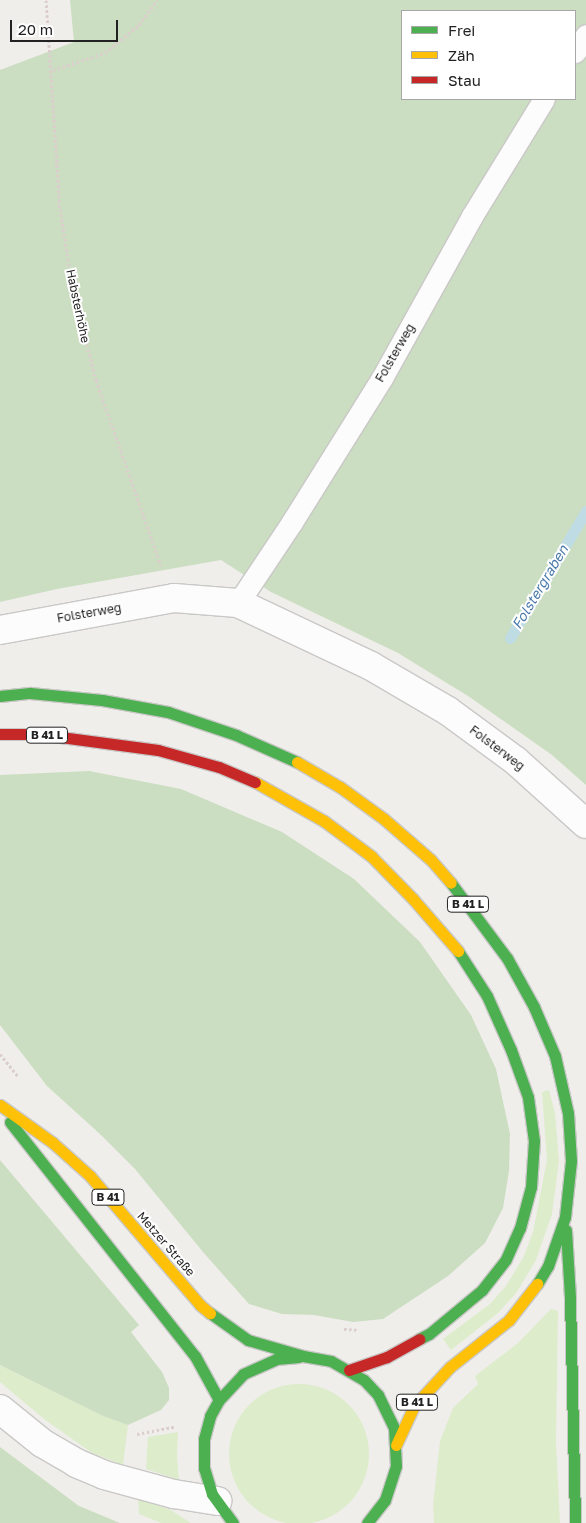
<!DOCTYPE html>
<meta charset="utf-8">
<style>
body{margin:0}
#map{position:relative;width:586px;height:1523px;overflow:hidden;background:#f0eeeb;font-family:"Golos Text",sans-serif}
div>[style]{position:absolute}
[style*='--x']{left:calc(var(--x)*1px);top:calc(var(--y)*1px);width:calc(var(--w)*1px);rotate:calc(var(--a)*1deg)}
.grass>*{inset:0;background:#ddeccb}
.round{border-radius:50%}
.forest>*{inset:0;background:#cbdec1}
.stream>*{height:11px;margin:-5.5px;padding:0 5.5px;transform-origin:5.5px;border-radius:5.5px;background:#bfdbe3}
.path>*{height:3px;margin-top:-1.5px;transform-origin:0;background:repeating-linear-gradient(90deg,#dccecd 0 2.5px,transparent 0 5px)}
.roads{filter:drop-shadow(1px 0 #c9c8c7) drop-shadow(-1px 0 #c9c8c7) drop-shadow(0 1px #c9c8c7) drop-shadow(0 -1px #c9c8c7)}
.lane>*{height:21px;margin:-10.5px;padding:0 10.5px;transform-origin:10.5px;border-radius:10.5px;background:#fdfcfc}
.street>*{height:28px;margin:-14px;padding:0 14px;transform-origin:14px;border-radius:14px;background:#fdfcfc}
.fast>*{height:11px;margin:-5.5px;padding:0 5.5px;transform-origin:5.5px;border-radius:5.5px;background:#4caf50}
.slow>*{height:11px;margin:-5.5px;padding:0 5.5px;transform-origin:5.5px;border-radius:5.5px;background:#ffc107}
.jam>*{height:11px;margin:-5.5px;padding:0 5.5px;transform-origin:5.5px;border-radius:5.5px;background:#c62828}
span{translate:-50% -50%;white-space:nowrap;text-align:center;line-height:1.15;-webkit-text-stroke:4px #fff;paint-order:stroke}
.shield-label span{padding:1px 4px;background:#fff;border:1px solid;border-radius:4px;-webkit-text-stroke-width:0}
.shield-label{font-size:11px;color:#222;font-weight:700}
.street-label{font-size:12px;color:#222}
.water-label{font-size:14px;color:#4a7aab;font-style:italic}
.legend{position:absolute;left:401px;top:10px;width:175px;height:90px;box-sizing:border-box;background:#fff;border:1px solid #a7a7a7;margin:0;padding:6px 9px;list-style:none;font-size:15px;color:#222}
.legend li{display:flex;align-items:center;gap:10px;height:25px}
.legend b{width:25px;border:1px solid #a7a7a7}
.scale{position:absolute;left:10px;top:20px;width:108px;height:22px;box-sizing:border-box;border:2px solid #222;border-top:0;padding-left:6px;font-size:15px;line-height:18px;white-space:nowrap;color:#222;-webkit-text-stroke:4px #fff;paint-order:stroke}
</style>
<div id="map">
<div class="grass">
<i style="clip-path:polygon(549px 1090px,555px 1113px,559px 1161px,552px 1214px,536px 1260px,517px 1292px,498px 1313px,451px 1350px,443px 1339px,490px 1304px,506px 1286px,524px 1256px,533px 1232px,547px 1160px,542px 1092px)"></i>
<i style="clip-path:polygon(551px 1309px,558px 1311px,556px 1442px,560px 1523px,434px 1523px,433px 1505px,440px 1441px,453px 1408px,478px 1384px,475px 1376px,518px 1343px)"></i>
<i style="clip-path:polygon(0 1365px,103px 1416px,128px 1425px,123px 1465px,92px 1453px,44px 1419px,0 1382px)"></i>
<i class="round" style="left:229px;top:1384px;width:140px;height:140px"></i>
<i style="clip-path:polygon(178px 1432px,177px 1456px,179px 1480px,146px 1469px,148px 1437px)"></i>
<i style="clip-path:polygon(138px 1499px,169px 1509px,191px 1523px,161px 1523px,139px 1514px)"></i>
</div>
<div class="forest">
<i style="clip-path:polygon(evenodd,70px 0,586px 0,586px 785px,552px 755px,468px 696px,398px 653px,271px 592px,221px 560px,57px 589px,0 602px,0 70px,74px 42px,70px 0,402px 11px,575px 11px,575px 99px,402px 99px,402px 11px)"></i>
<i style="clip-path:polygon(89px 771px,181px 789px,282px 832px,354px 879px,420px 942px,471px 1015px,496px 1069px,510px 1134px,509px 1171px,503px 1208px,485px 1243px,448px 1276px,383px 1319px,353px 1322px,314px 1315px,282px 1314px,249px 1304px,203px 1252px,135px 1169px,101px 1135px,47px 1086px,0 1025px,0 775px)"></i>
<i style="clip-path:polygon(0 1160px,139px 1325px,131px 1332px,162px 1372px,169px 1388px,169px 1400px,161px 1410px,128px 1425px,103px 1416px,0 1365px)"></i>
<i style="clip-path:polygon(0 1447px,79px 1506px,120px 1523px,0 1523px)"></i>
</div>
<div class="stream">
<i style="--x:510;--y:638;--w:148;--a:-59.1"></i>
</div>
<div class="path">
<i style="--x:46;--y:0;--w:209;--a:86.2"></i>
<i style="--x:60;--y:209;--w:88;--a:80.9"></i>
<i style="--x:74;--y:296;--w:87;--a:75.3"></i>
<i style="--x:96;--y:380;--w:197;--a:70.7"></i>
<i style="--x:53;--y:70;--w:55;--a:-18.1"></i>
<i style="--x:105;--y:53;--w:44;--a:-39.5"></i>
<i style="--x:139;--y:25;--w:31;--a:-54"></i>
<i style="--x:0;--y:1054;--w:28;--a:51"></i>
<i style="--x:344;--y:1329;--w:14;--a:4"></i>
<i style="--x:137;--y:1434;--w:38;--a:-11"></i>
</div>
<div class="roads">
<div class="lane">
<i style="--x:575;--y:52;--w:20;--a:-57"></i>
<i style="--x:238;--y:603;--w:97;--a:-56.3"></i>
<i style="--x:292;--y:522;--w:170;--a:-58"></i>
<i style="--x:382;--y:378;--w:185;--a:-60.9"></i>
<i style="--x:472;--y:216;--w:137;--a:-58.4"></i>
</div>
<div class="street">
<i style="--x:0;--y:630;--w:177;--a:-10.4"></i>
<i style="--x:174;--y:598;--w:64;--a:4.5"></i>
<i style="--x:238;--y:603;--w:147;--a:25.3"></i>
<i style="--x:371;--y:666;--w:89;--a:30.3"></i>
<i style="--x:448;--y:711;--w:84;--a:36.3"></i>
<i style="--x:516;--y:761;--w:94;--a:42"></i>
<i style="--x:0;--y:1409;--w:54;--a:39"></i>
<i style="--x:42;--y:1443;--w:39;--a:30"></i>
<i style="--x:76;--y:1463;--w:30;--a:23"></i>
<i style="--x:104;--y:1475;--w:73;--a:15.2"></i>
<i style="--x:174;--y:1494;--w:44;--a:9.2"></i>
</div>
<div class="fast">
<i style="--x:0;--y:696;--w:30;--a:-6"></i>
<i style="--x:30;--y:693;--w:72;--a:5.6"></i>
<i style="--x:102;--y:700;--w:67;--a:10.3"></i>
<i style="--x:168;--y:712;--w:72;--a:18.7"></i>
<i style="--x:236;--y:735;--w:67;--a:23.9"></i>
<i style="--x:451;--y:883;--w:94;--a:53.3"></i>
<i style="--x:507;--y:958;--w:56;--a:61.1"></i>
<i style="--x:534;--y:1007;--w:53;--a:66.8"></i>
<i style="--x:555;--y:1056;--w:58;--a:77.2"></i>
<i style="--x:568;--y:1113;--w:48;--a:86.4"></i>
<i style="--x:571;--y:1161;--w:56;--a:96.1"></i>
<i style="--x:565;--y:1217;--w:52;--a:109.1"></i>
<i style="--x:548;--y:1266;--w:21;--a:121"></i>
<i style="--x:10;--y:1122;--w:298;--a:51.7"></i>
<i style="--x:195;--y:1356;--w:50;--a:61.4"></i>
<i style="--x:566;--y:1230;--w:68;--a:86.6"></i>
<i style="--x:570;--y:1298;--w:225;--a:88.7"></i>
<i style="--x:210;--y:1313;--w:47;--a:35.4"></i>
<i style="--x:248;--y:1340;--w:57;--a:16.2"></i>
<i style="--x:303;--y:1356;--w:28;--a:10"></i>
<i style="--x:331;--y:1361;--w:38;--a:30"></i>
<i style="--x:364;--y:1380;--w:21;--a:47"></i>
<i style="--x:378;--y:1395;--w:37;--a:64"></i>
<i style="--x:394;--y:1428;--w:38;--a:87"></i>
<i style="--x:396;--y:1466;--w:36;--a:108"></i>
<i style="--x:385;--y:1500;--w:29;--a:128"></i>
<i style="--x:419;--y:1339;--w:11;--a:-27"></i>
<i style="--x:429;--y:1334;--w:69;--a:-39.7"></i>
<i style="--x:482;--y:1290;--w:39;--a:-52"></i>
<i style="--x:506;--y:1259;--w:34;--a:-66"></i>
<i style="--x:520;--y:1228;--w:42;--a:-75"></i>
<i style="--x:531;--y:1187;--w:46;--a:-86.3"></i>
<i style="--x:534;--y:1141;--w:44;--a:-97.8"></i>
<i style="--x:528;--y:1097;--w:50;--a:-109.9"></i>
<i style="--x:511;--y:1050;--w:59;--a:-114"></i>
<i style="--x:487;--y:996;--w:54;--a:-122.8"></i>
<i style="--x:233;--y:1523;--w:36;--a:-126"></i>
<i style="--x:212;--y:1494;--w:27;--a:-107"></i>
<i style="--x:204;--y:1468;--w:29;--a:-90"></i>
<i style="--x:204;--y:1439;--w:24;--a:-75"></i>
<i style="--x:210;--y:1416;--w:18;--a:-61"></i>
<i style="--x:219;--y:1400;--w:35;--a:-47"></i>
<i style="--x:243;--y:1374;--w:36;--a:-24"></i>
<i style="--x:276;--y:1359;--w:23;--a:-5"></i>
</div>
<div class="slow">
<i style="--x:297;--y:762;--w:50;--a:30.2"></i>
<i style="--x:340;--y:787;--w:54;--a:36"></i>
<i style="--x:384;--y:819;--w:62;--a:41.1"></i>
<i style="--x:431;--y:860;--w:30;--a:49"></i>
<i style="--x:255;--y:782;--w:79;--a:29.5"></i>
<i style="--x:324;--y:821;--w:59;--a:36.7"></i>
<i style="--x:371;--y:856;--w:60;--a:45.7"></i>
<i style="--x:413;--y:899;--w:69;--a:49.1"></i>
<i style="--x:0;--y:1105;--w:65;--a:35.6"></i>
<i style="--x:53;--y:1143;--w:50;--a:41.7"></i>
<i style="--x:90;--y:1176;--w:170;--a:49.5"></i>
<i style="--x:200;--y:1305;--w:13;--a:39"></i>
<i style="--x:396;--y:1445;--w:43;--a:-65.2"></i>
<i style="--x:414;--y:1406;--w:53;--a:-47.3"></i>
<i style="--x:450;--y:1367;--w:75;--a:-38.5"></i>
<i style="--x:509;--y:1320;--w:46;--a:-52.1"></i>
</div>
<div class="jam">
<i style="--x:0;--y:734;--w:38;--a:0"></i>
<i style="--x:38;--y:734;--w:121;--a:7.6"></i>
<i style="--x:158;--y:750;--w:63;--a:15.6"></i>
<i style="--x:219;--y:767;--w:39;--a:23"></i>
<i style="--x:349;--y:1370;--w:40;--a:-18.9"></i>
<i style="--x:387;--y:1357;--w:37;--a:-29"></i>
</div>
</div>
<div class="shield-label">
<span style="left:47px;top:735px">B 41 L</span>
<span style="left:468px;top:904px">B 41 L</span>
<span style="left:108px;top:1197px">B 41</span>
<span style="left:417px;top:1402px">B 41 L</span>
</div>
<div class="street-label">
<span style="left:78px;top:306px;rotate:78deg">Habsterhöhe</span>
<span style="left:395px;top:353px;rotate:-60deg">Folsterweg</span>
<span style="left:89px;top:613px;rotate:-10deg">Folsterweg</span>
<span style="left:497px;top:748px;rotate:37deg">Folsterweg</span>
<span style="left:166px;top:1244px;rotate:49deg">Metzer Straße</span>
</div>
<div class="water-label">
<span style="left:540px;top:587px;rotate:-59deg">Folstergraben</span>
</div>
<ul class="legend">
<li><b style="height:6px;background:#4caf50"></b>Frei</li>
<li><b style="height:6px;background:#ffc107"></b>Zäh</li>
<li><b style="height:6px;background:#c62828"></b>Stau</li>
</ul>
<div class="scale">20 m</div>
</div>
